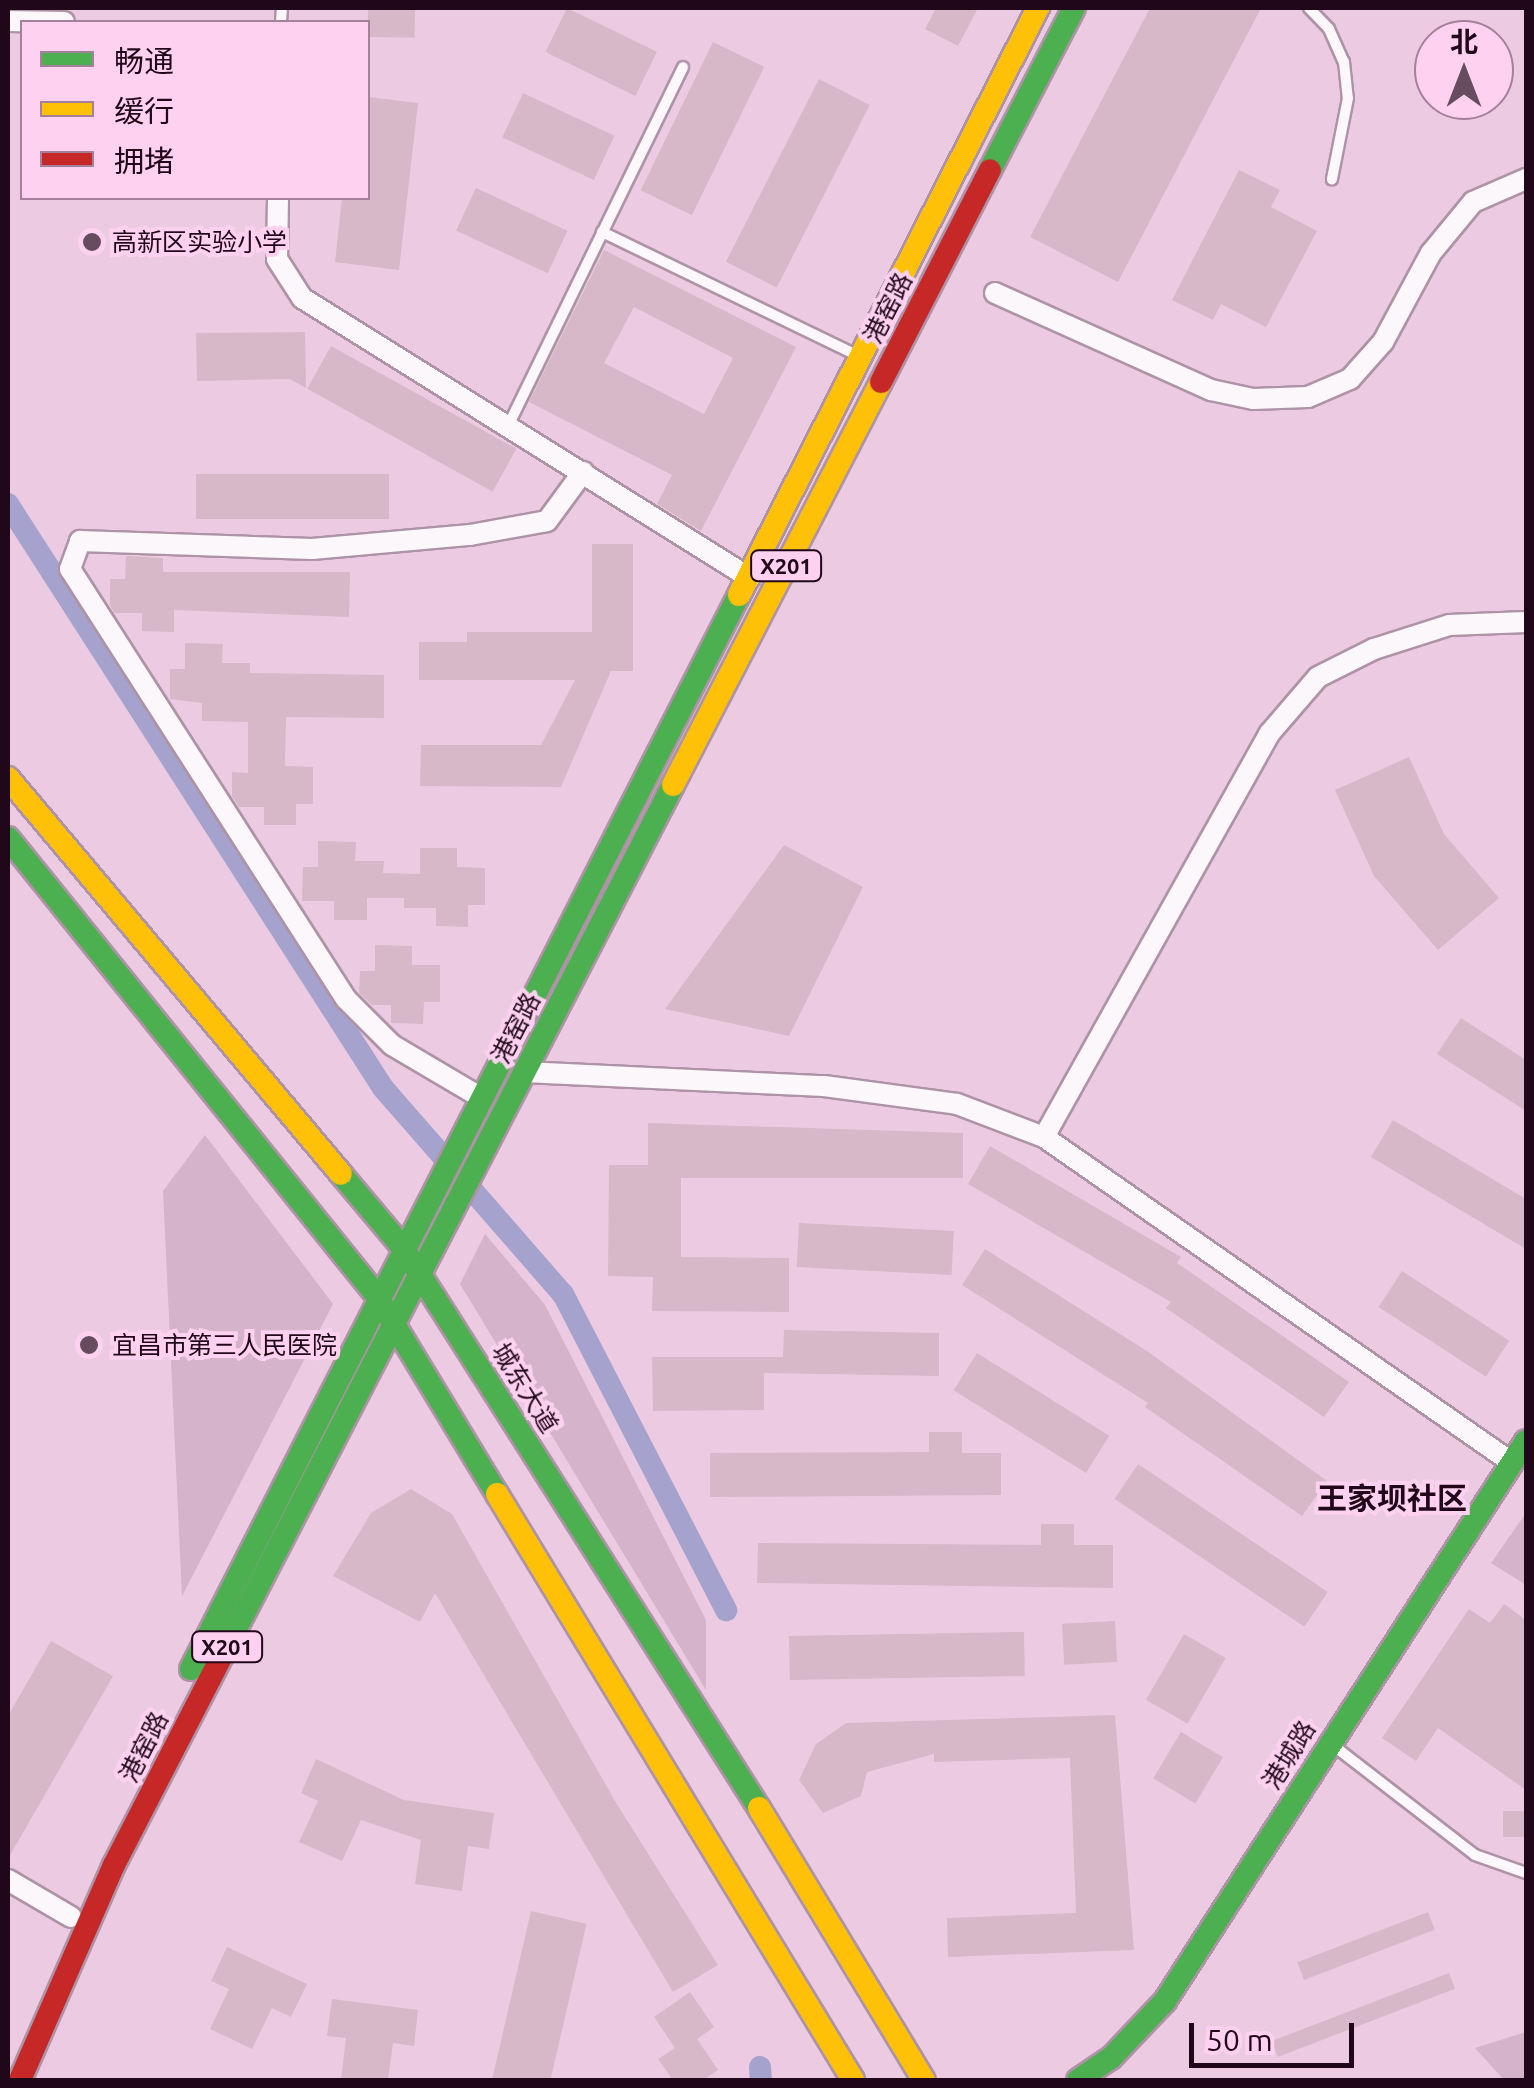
<!DOCTYPE html>
<meta charset="utf-8">
<style>
body{margin:0}
#map{position:relative;width:1534px;height:2088px;overflow:hidden;background:#eccbe2;font-family:Ubuntu,"Noto Sans SC",sans-serif}
div>[style]{position:absolute}
[style*='--x']{left:calc(var(--x)*1px);top:calc(var(--y)*1px);width:calc(var(--w)*1px);rotate:calc(var(--a)*1deg)}
.green>*{inset:0;background:#d5b3ca}
.canal>*{height:22px;margin:-11px;padding:0 11px;transform-origin:11px;border-radius:11px;background:#a6a2ce}
.building>*{inset:0;background:#d6b8c8;transform-origin:0 0}
.roads{filter:drop-shadow(2px 0 #ae93a6) drop-shadow(-2px 0 #ae93a6) drop-shadow(0 2px #ae93a6) drop-shadow(0 -2px #ae93a6)}
.lane>*{height:10px;margin:-5px;padding:0 5px;transform-origin:5px;border-radius:5px;background:#fcf7fb}
.street>*{height:20px;margin:-10px;padding:0 10px;transform-origin:10px;border-radius:10px;background:#fcf7fb}
.fast>*{height:22px;margin:-11px;padding:0 11px;transform-origin:11px;border-radius:11px;background:#4caf50}
.slow>*{height:22px;margin:-11px;padding:0 11px;transform-origin:11px;border-radius:11px;background:#ffc107}
.jam>*{height:22px;margin:-11px;padding:0 11px;transform-origin:11px;border-radius:11px;background:#c62828}
.dots>*{width:28px;height:28px;translate:-50% -50%;box-sizing:border-box;border:5px solid #fdd1ef;border-radius:50%}
span{translate:-50% -50%;white-space:nowrap;text-align:center;line-height:1.15;-webkit-text-stroke:8px #fdd1ef;paint-order:stroke}
.shield-label span{padding:2px 8px;background:#fdd1ef;border:2px solid;border-radius:8px;-webkit-text-stroke-width:0}
.shield-label{font-size:22px;color:#20071a;font-weight:700}
.poi-label{font-size:25px;color:#20071a}
.left{translate:0 -50%;text-align:left}
.street-label{font-size:25px;color:#20071a}
.quarter-label{font-size:30px;color:#20071a;font-weight:700}
.frame{position:absolute;inset:0;border:10px solid #20071a;pointer-events:none}
.legend{position:absolute;left:20px;top:20px;width:350px;height:180px;box-sizing:border-box;background:#fdd1ef;border:2px solid #a5809a;margin:0;padding:12px 18px;list-style:none;font-size:30px;color:#20071a}
.legend li{display:flex;align-items:center;gap:20px;height:50px}
.legend b{width:50px;border:2px solid #a5809a}
.north{position:absolute;left:1414px;top:20px;width:100px;height:100px;box-sizing:border-box;background:#fdd1ef;border:2px solid #a5809a;border-radius:50%;rotate:0deg;font-size:28px;font-weight:700;line-height:40px;text-align:center;color:#20071a}
.north::after{content:'';display:block;margin:auto;width:35px;height:45px;background:#674c60;clip-path:polygon(50% 0,100% 100%,50% 72%,0 100%)}
.scale{position:absolute;left:1189px;top:2023px;width:165px;height:45px;box-sizing:border-box;border:5px solid #20071a;border-top:0;padding-left:12px;font-size:30px;line-height:35px;white-space:nowrap;color:#20071a;-webkit-text-stroke:8px #fdd1ef;paint-order:stroke}
</style>
<div id="map">
<div class="green">
<i style="clip-path:polygon(205px 1135px,333px 1304px,182px 1596px,163px 1191px)"></i>
<i style="clip-path:polygon(485px 1234px,545px 1305px,706px 1620px,706px 1690px,460px 1284px)"></i>
<i style="clip-path:polygon(1526px 1513px,1526px 1585px,1491px 1563px)"></i>
<i style="clip-path:polygon(1526px 2032px,1526px 2080px,1504px 2080px,1475px 2048px)"></i>
</div>
<div class="canal">
<i style="--x:8;--y:504;--w:694;--a:57.29"></i>
<i style="--x:383;--y:1088;--w:274;--a:48.9"></i>
<i style="--x:563;--y:1294;--w:356;--a:62.7"></i>
<i style="--x:760;--y:2067;--w:13;--a:86"></i>
</div>
<div class="building">
<i style="left:567px;top:8px;width:100px;height:49px;rotate:26deg"></i>
<i style="clip-path:polygon(936px 8px,978px 8px,958px 46px,925px 29px)"></i>
<i style="clip-path:polygon(1150px 8px,1261px 8px,1118px 282px,1030px 237px)"></i>
<i style="left:368px;top:9px;width:47px;height:28px;rotate:1deg"></i>
<i style="left:713px;top:42px;width:57px;height:165px;rotate:26deg"></i>
<i style="left:819px;top:79px;width:57px;height:205px;rotate:27deg"></i>
<i style="left:523px;top:93px;width:101px;height:49px;rotate:25deg"></i>
<i style="clip-path:polygon(368px 97px,418px 103px,399px 270px,335px 262px,342px 198px,368px 198px)"></i>
<i style="clip-path:polygon(1239px 170px,1280px 190px,1271px 207px,1317px 231px,1266px 327px,1221px 304px,1213px 320px,1172px 300px)"></i>
<i style="left:476px;top:188px;width:101px;height:47px;rotate:25deg"></i>
<i style="clip-path:polygon(evenodd,604px 250px,796px 347px,701px 531px,657px 504px,672px 475px,529px 402px,604px 250px,634px 307px,733px 358px,704px 414px,604px 363px,634px 307px)"></i>
<i style="clip-path:polygon(305px 332px,306px 388px,290px 379px,197px 381px,196px 333px)"></i>
<i style="left:331px;top:346px;width:212px;height:49px;rotate:29deg"></i>
<i style="left:196px;top:474px;width:193px;height:45px"></i>
<i style="clip-path:polygon(592px 544px,633px 544px,633px 671px,611px 671px,561px 787px,420px 786px,421px 745px,541px 745px,575px 680px,419px 680px,419px 642px,467px 642px,467px 632px,592px 632px)"></i>
<i style="clip-path:polygon(126px 556px,163px 558px,163px 572px,350px 572px,349px 617px,174px 610px,174px 632px,142px 631px,142px 613px,114px 613px,110px 605px,110px 579px,125px 579px)"></i>
<i style="clip-path:polygon(185px 643px,223px 644px,222px 663px,250px 663px,250px 673px,384px 675px,384px 718px,286px 717px,285px 766px,313px 767px,313px 804px,296px 804px,296px 825px,264px 825px,264px 807px,239px 807px,232px 796px,232px 772px,248px 773px,248px 722px,202px 721px,202px 703px,170px 699px,170px 669px,185px 669px)"></i>
<i style="clip-path:polygon(1409px 757px,1444px 834px,1499px 898px,1438px 950px,1374px 876px,1335px 790px)"></i>
<i style="clip-path:polygon(318px 841px,356px 842px,355px 861px,384px 861px,383px 873px,420px 874px,420px 848px,457px 848px,457px 867px,485px 868px,485px 905px,468px 905px,468px 927px,436px 926px,436px 908px,404px 908px,404px 898px,367px 898px,367px 920px,334px 920px,334px 901px,302px 901px,303px 867px,318px 867px)"></i>
<i style="clip-path:polygon(784px 845px,863px 887px,789px 1036px,665px 1009px)"></i>
<i style="clip-path:polygon(375px 945px,412px 946px,412px 965px,440px 965px,440px 1002px,424px 1002px,423px 1024px,391px 1023px,391px 1005px,372px 1005px,359px 993px,360px 971px,375px 971px)"></i>
<i style="clip-path:polygon(1461px 1018px,1526px 1060px,1526px 1111px,1437px 1054px)"></i>
<i style="clip-path:polygon(1393px 1120px,1526px 1199px,1526px 1249px,1371px 1157px)"></i>
<i style="clip-path:polygon(648px 1123px,963px 1133px,963px 1178px,681px 1178px,681px 1257px,789px 1258px,789px 1312px,652px 1311px,653px 1277px,608px 1276px,609px 1165px,648px 1165px)"></i>
<i style="clip-path:polygon(990px 1146px,1181px 1257px,1177px 1263px,1349px 1382px,1324px 1417px,1166px 1308px,1171px 1302px,968px 1184px)"></i>
<i style="left:799px;top:1223px;width:155px;height:44px;rotate:3deg"></i>
<i style="clip-path:polygon(985px 1249px,1147px 1351px,1327px 1481px,1302px 1516px,1145px 1407px,1148px 1403px,962px 1285px)"></i>
<i style="left:1402px;top:1271px;width:128px;height:43px;rotate:33deg"></i>
<i style="clip-path:polygon(784px 1330px,939px 1333px,939px 1376px,764px 1373px,764px 1410px,653px 1411px,652px 1357px,783px 1357px)"></i>
<i style="left:977px;top:1353px;width:156px;height:44px;rotate:32deg"></i>
<i style="clip-path:polygon(929px 1432px,962px 1432px,962px 1453px,1001px 1453px,1001px 1495px,710px 1497px,710px 1453px,929px 1452px)"></i>
<i style="left:1138px;top:1464px;width:229px;height:42px;rotate:34deg"></i>
<i style="clip-path:polygon(411px 1489px,452px 1514px,615px 1801px,718px 1965px,673px 1992px,435px 1593px,420px 1622px,333px 1576px,371px 1513px)"></i>
<i style="clip-path:polygon(1041px 1524px,1074px 1524px,1074px 1545px,1113px 1545px,1113px 1588px,757px 1583px,758px 1543px,1041px 1545px)"></i>
<i style="clip-path:polygon(1504px 1604px,1526px 1620px,1526px 1790px,1438px 1728px,1416px 1761px,1382px 1738px,1469px 1609px,1490px 1623px)"></i>
<i style="left:1115px;top:1621px;width:41px;height:53px;rotate:87deg"></i>
<i style="left:1024px;top:1632px;width:44px;height:235px;rotate:89deg"></i>
<i style="left:1184px;top:1634px;width:48px;height:76px;rotate:30deg"></i>
<i style="clip-path:polygon(51px 1641px,113px 1676px,8px 1859px,8px 1716px)"></i>
<i style="clip-path:polygon(1115px 1715px,1134px 1950px,948px 1957px,947px 1918px,1076px 1913px,1070px 1758px,934px 1762px,934px 1754px,867px 1772px,861px 1796px,823px 1813px,799px 1780px,816px 1744px,846px 1723px)"></i>
<i style="left:1181px;top:1732px;width:49px;height:54px;rotate:31deg"></i>
<i style="clip-path:polygon(316px 1759px,404px 1800px,494px 1813px,489px 1849px,468px 1846px,462px 1891px,415px 1884px,421px 1840px,361px 1820px,342px 1861px,299px 1842px,318px 1801px,301px 1793px)"></i>
<i style="left:1503px;top:1811px;width:23px;height:26px"></i>
<i style="left:531px;top:1911px;width:57px;height:173px;rotate:13deg"></i>
<i style="left:1428px;top:1912px;width:19px;height:140px;rotate:69deg"></i>
<i style="clip-path:polygon(227px 1947px,307px 1984px,291px 2017px,272px 2008px,252px 2049px,210px 2029px,229px 1989px,211px 1981px)"></i>
<i style="left:1449px;top:1973px;width:17px;height:190px;rotate:69deg"></i>
<i style="clip-path:polygon(690px 1992px,714px 2027px,697px 2039px,718px 2070px,703px 2080px,673px 2080px,658px 2059px,675px 2048px,654px 2017px)"></i>
<i style="clip-path:polygon(332px 1999px,418px 2010px,414px 2046px,393px 2043px,388px 2080px,341px 2080px,346px 2038px,327px 2036px)"></i>
</div>
<div class="roads">
<div class="lane">
<i style="--x:1309;--y:8;--w:29;--a:46"></i>
<i style="--x:1329;--y:29;--w:36;--a:66"></i>
<i style="--x:1344;--y:62;--w:36;--a:84"></i>
<i style="--x:1348;--y:98;--w:83;--a:101.2"></i>
<i style="--x:281;--y:22;--w:14;--a:-86"></i>
<i style="--x:602;--y:232;--w:284;--a:25.8"></i>
<i style="--x:509;--y:424;--w:397;--a:-64"></i>
<i style="--x:1334;--y:1746;--w:178;--a:37.7"></i>
<i style="--x:1475;--y:1855;--w:54;--a:19.4"></i>
</div>
<div class="street">
<i style="--x:8;--y:21;--w:56;--a:1"></i>
<i style="--x:278;--y:198;--w:61;--a:90.9"></i>
<i style="--x:277;--y:259;--w:46;--a:57.3"></i>
<i style="--x:302;--y:298;--w:528;--a:32.01"></i>
<i style="--x:995;--y:293;--w:237;--a:24.2"></i>
<i style="--x:1211;--y:390;--w:43;--a:12.1"></i>
<i style="--x:1253;--y:399;--w:55;--a:-2.1"></i>
<i style="--x:1308;--y:397;--w:46;--a:-23.2"></i>
<i style="--x:1350;--y:379;--w:50;--a:-48.3"></i>
<i style="--x:1383;--y:342;--w:101;--a:-61.7"></i>
<i style="--x:1431;--y:253;--w:66;--a:-50.5"></i>
<i style="--x:1473;--y:202;--w:58;--a:-23.5"></i>
<i style="--x:524;--y:1072;--w:300;--a:2.7"></i>
<i style="--x:824;--y:1086;--w:134;--a:7.7"></i>
<i style="--x:957;--y:1104;--w:93;--a:20.8"></i>
<i style="--x:1044;--y:1137;--w:565;--a:34.84"></i>
<i style="--x:480;--y:1097;--w:102;--a:-149.4"></i>
<i style="--x:392;--y:1045;--w:65;--a:-135"></i>
<i style="--x:346;--y:999;--w:511;--a:-122.69"></i>
<i style="--x:70;--y:569;--w:30;--a:-70"></i>
<i style="--x:80;--y:541;--w:232;--a:2"></i>
<i style="--x:312;--y:549;--w:159;--a:-5.1"></i>
<i style="--x:470;--y:535;--w:78;--a:-10.3"></i>
<i style="--x:547;--y:521;--w:61;--a:-53.7"></i>
<i style="--x:1044;--y:1137;--w:462;--a:-60.8"></i>
<i style="--x:1269;--y:734;--w:75;--a:-49.3"></i>
<i style="--x:1318;--y:677;--w:63;--a:-26.6"></i>
<i style="--x:1374;--y:649;--w:79;--a:-17.7"></i>
<i style="--x:1449;--y:625;--w:77;--a:-2.2"></i>
<i style="--x:8;--y:1880;--w:73;--a:30.4"></i>
</div>
<div class="fast">
<i style="--x:990;--y:170;--w:182;--a:-62.6"></i>
<i style="--x:8;--y:838;--w:588;--a:51.14"></i>
<i style="--x:377;--y:1296;--w:232;--a:58.8"></i>
<i style="--x:341;--y:1174;--w:97;--a:50"></i>
<i style="--x:403;--y:1248;--w:664;--a:57.56"></i>
<i style="--x:223;--y:1654;--w:979;--a:-62.62"></i>
<i style="--x:191;--y:1669;--w:1206;--a:-62.97"></i>
<i style="--x:1078;--y:2080;--w:40;--a:-34"></i>
<i style="--x:1111;--y:2058;--w:79;--a:-46.5"></i>
<i style="--x:1165;--y:2001;--w:666;--a:-57.19"></i>
</div>
<div class="slow">
<i style="--x:739;--y:595;--w:659;--a:-63.01"></i>
<i style="--x:8;--y:778;--w:517;--a:49.94"></i>
<i style="--x:673;--y:785;--w:454;--a:-62.7"></i>
<i style="--x:497;--y:1494;--w:686;--a:58.72"></i>
<i style="--x:759;--y:1808;--w:318;--a:58.8"></i>
</div>
<div class="jam">
<i style="--x:881;--y:382;--w:238;--a:-62.8"></i>
<i style="--x:20;--y:2080;--w:235;--a:-66.4"></i>
<i style="--x:114;--y:1865;--w:237;--a:-62.7"></i>
</div>
</div>
<div class="dots">
<i style="left:92px;top:242px;background:#674c60"></i>
<i style="left:89px;top:1345px;background:#674c60"></i>
</div>
<div class="shield-label">
<span style="left:786px;top:566px">X201</span>
<span style="left:227px;top:1647px">X201</span>
</div>
<div class="poi-label">
<span class="left" style="left:112px;top:242px">高新区实验小学</span>
<span class="left" style="left:112px;top:1345px">宜昌市第三人民医院</span>
</div>
<div class="street-label">
<span style="left:888px;top:308px;rotate:-63deg">港窑路</span>
<span style="left:516px;top:1028px;rotate:-63deg">港窑路</span>
<span style="left:525px;top:1388px;rotate:58deg">城东大道</span>
<span style="left:144px;top:1747px;rotate:-63deg">港窑路</span>
<span style="left:1289px;top:1755px;rotate:-58deg">港城路</span>
</div>
<div class="quarter-label">
<span style="left:1392px;top:1498px">王家坝社区</span>
</div>
<div class="frame"></div>
<ul class="legend">
<li><b style="height:12px;background:#4caf50"></b>畅通</li>
<li><b style="height:12px;background:#ffc107"></b>缓行</li>
<li><b style="height:12px;background:#c62828"></b>拥堵</li>
</ul>
<div class="north">北</div>
<div class="scale">50 m</div>
</div>
